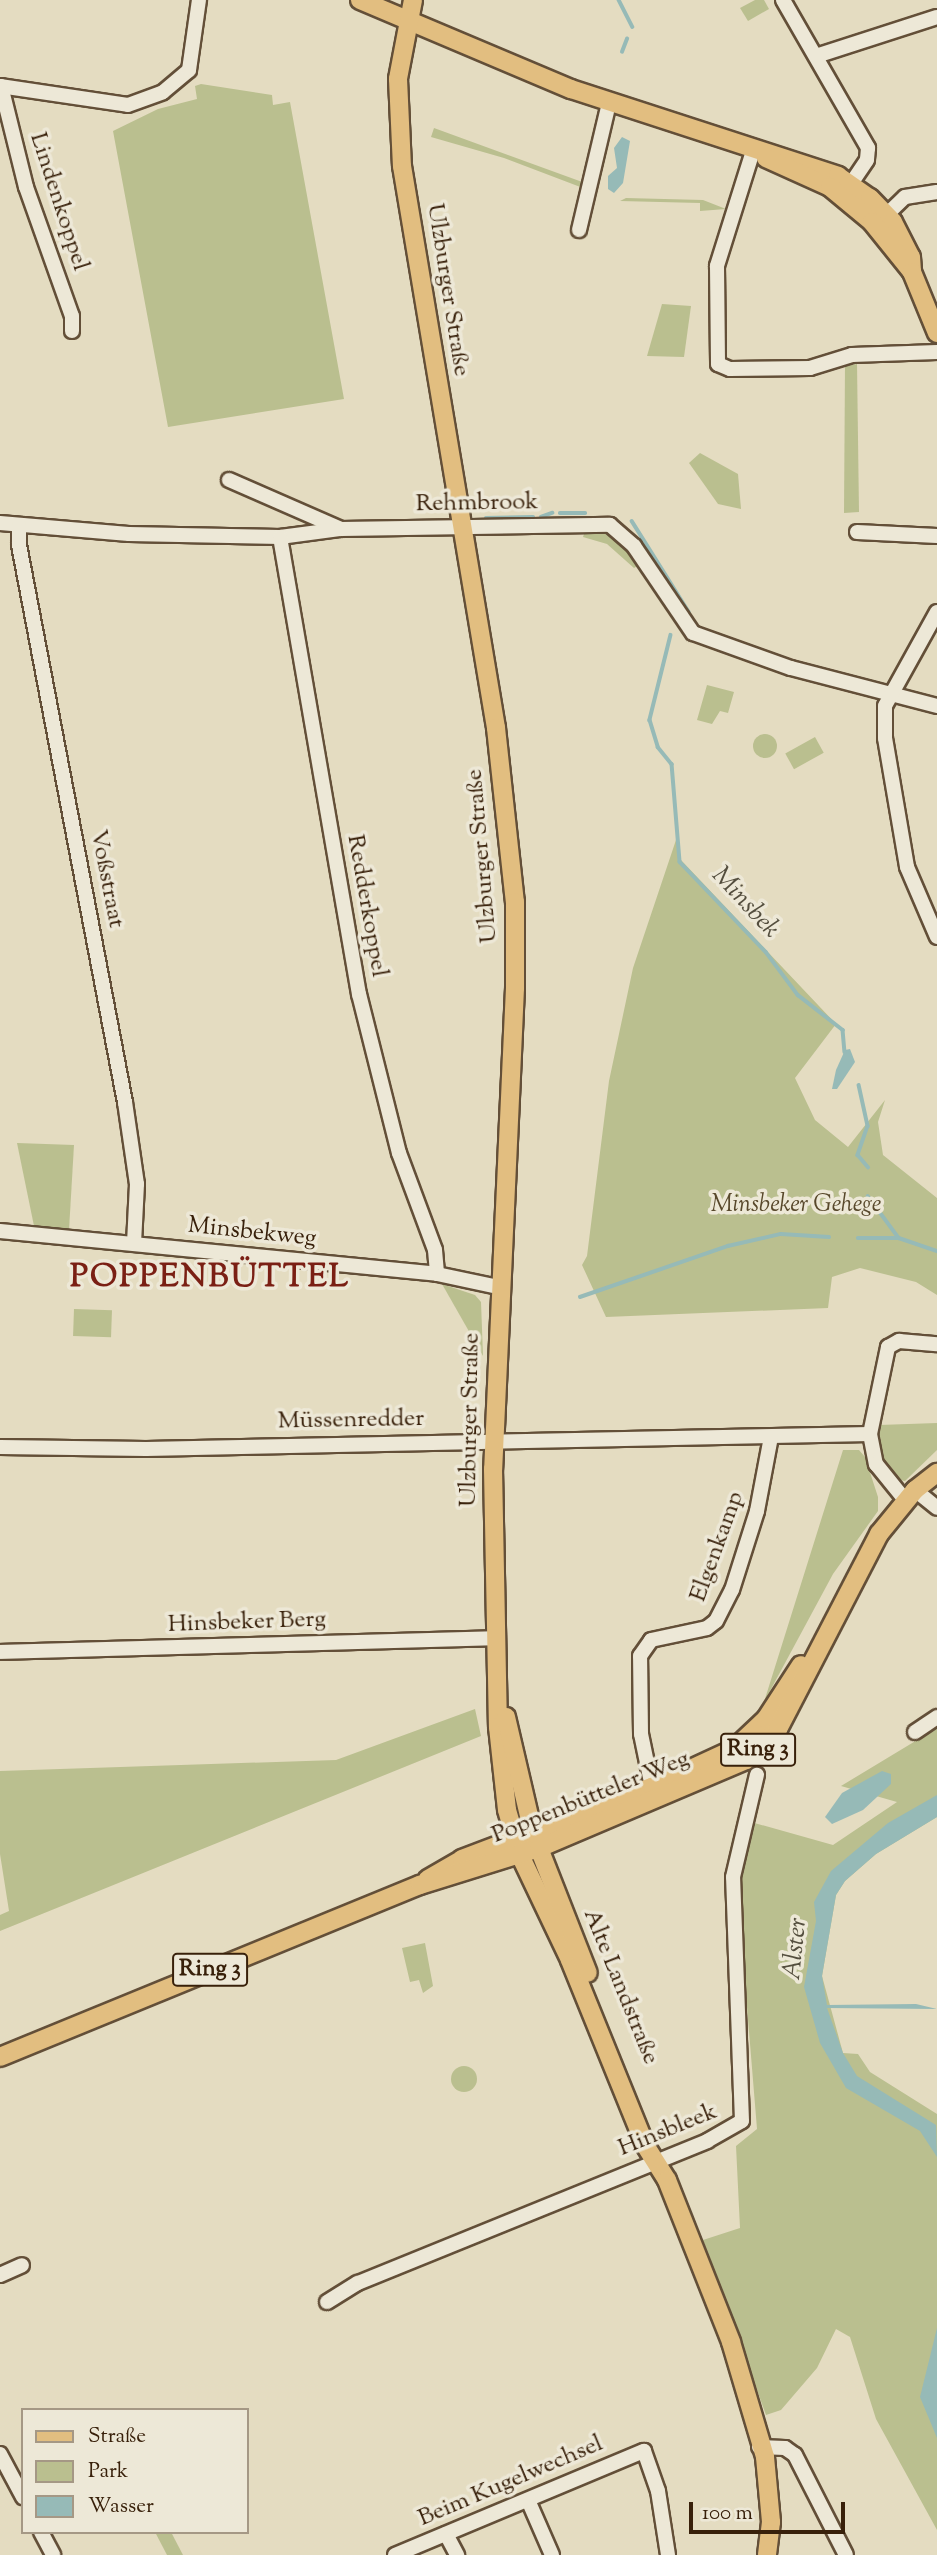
<!DOCTYPE html>
<meta charset="utf-8">
<style>
body{margin:0}
#map{position:relative;width:937px;height:2555px;overflow:hidden;background:#e4dcc1;font-family:"Sorts Mill Goudy",serif}
div>[style]{position:absolute}
[style*='--x']{left:calc(var(--x)*1px);top:calc(var(--y)*1px);width:calc(var(--w)*1px);rotate:calc(var(--a)*1deg)}
.green>*{inset:0;background:#babf8f;transform-origin:0 0}
.round{border-radius:50%}
.water>*{inset:0;background:#96bab7}
.stream>*{height:3.5px;margin:-1.75px;padding:0 1.75px;transform-origin:1.75px;border-radius:1.75px;background:#96bab7}
.roads{filter:drop-shadow(2px 0 #634f38) drop-shadow(-2px 0 #634f38) drop-shadow(0 2px #634f38) drop-shadow(0 -2px #634f38)}
.minor>*{height:14px;margin:-7px;padding:0 7px;transform-origin:7px;border-radius:7px;background:#ede8d7}
.major>*{height:18px;margin:-9px;padding:0 9px;transform-origin:9px;border-radius:9px;background:#e2be80}
span{translate:-50% -50%;white-space:nowrap;text-align:center;line-height:1.15;-webkit-text-stroke:7px #ede8d7;paint-order:stroke}
.shield-label span{padding:2px 5px;background:#ede8d7;border:2px solid;border-radius:5px;-webkit-text-stroke-width:0}
.shield-label{font-size:23px;color:#38200a;font-weight:700}
.street-label{font-size:24px;color:#38200a}
.park-label{font-size:24px;color:#58482b;font-style:italic}
.water-label{font-size:26px;color:#544e3e;font-style:italic}
.district-label{font-size:32px;color:#7a1f14;font-weight:700;letter-spacing:2px}
.legend{position:absolute;left:21px;top:2408px;width:228px;height:126px;box-sizing:border-box;background:#ede8d7;border:2px solid #a59885;margin:0;padding:9px 12px;list-style:none;font-size:21px;color:#38200a}
.legend li{display:flex;align-items:center;gap:14px;height:35px}
.legend b{width:35px;border:2px solid #a59885}
.scale{position:absolute;left:689px;top:2502px;width:156px;height:32px;box-sizing:border-box;border:4px solid #38200a;border-top:0;padding-left:9px;font-size:21px;line-height:24px;white-space:nowrap;color:#38200a;-webkit-text-stroke:5px #ede8d7;paint-order:stroke}
</style>
<div id="map">
<div class="green">
<i style="clip-path:polygon(755px 0,764px 0,769px 9px,748px 21px,740px 8px)"></i>
<i style="clip-path:polygon(201px 84px,272px 95px,273px 105px,290px 102px,344px 399px,168px 427px,113px 131px,158px 109px,197px 99px,195px 86px)"></i>
<i style="clip-path:polygon(434px 128px,585px 183px,583px 188px,504px 158px,431px 137px)"></i>
<i style="clip-path:polygon(626px 198px,703px 200px,726px 209px,700px 211px,700px 203px,620px 201px)"></i>
<i style="clip-path:polygon(662px 304px,691px 306px,684px 357px,647px 356px)"></i>
<i style="clip-path:polygon(857px 364px,859px 512px,844px 513px,845px 366px)"></i>
<i style="clip-path:polygon(700px 453px,738px 474px,741px 509px,718px 504px,689px 463px)"></i>
<i style="clip-path:polygon(586px 528px,617px 534px,639px 565px,634px 568px,607px 544px,583px 537px)"></i>
<i style="clip-path:polygon(707px 685px,734px 692px,728px 713px,720px 711px,712px 724px,697px 720px)"></i>
<i class="round" style="left:753px;top:734px;width:24px;height:24px"></i>
<i style="left:815px;top:737px;width:18px;height:34px;rotate:61deg"></i>
<i style="clip-path:polygon(677px 837px,681px 860px,836px 1024px,795px 1078px,815px 1120px,848px 1147px,885px 1100px,878px 1122px,883px 1155px,937px 1198px,937px 1295px,916px 1282px,860px 1268px,832px 1277px,828px 1308px,606px 1317px,582px 1265px,587px 1256px,609px 1081px,633px 968px)"></i>
<i style="clip-path:polygon(17px 1143px,74px 1145px,69px 1230px,34px 1226px)"></i>
<i style="clip-path:polygon(442px 1284px,475px 1295px,481px 1302px,483px 1356px)"></i>
<i style="left:74px;top:1309px;width:38px;height:27px;rotate:2deg"></i>
<i style="clip-path:polygon(937px 1423px,937px 1450px,905px 1481px,891px 1478px,880px 1449px,879px 1425px)"></i>
<i style="clip-path:polygon(843px 1450px,859px 1450px,865px 1457px,878px 1497px,878px 1511px,833px 1574px,764px 1702px)"></i>
<i style="clip-path:polygon(475px 1709px,481px 1736px,0 1931px,0 1915px,9px 1911px,0 1854px,0 1771px,336px 1760px)"></i>
<i style="clip-path:polygon(937px 1728px,937px 1817px,876px 1854px,845px 1881px,836px 1895px,822px 1976px,843px 2053px,858px 2054px,870px 2072px,937px 2114px,937px 2530px,876px 2419px,850px 2337px,836px 2329px,817px 2368px,781px 2410px,766px 2415px,703px 2240px,740px 2228px,736px 2146px,757px 2129px,737px 1885px,751px 1822px,833px 1845px,897px 1802px,841px 1786px)"></i>
<i style="clip-path:polygon(425px 1943px,433px 1986px,423px 1993px,419px 1980px,410px 1982px,402px 1948px)"></i>
<i class="round" style="left:451px;top:2066px;width:26px;height:26px"></i>
<i style="clip-path:polygon(155px 2532px,171px 2532px,183px 2555px,167px 2555px)"></i>
</div>
<div class="water">
<i style="clip-path:polygon(622px 137px,630px 141px,623px 183px,614px 193px,608px 189px,608px 176px,617px 168px,614px 148px)"></i>
<i style="clip-path:polygon(850px 1049px,855px 1062px,837px 1089px,832px 1089px,836px 1070px,845px 1050px)"></i>
<i style="clip-path:polygon(882px 1771px,891px 1774px,891px 1784px,863px 1810px,832px 1824px,825px 1817px,842px 1793px)"></i>
<i style="clip-path:polygon(937px 1795px,937px 1817px,876px 1854px,845px 1881px,836px 1895px,822px 1976px,827px 2005px,916px 2004px,937px 2009px,827px 2008px,843px 2053px,857px 2076px,936px 2125px,937px 2157px,920px 2131px,846px 2088px,820px 2043px,804px 1987px,816px 1921px,814px 1902px,831px 1871px,888px 1823px)"></i>
<i style="clip-path:polygon(937px 2328px,937px 2438px,920px 2397px)"></i>
</div>
<div class="stream">
<i style="--x:619;--y:0;--w:30;--a:63"></i>
<i style="--x:622;--y:52;--w:14;--a:-69"></i>
<i style="--x:560;--y:513;--w:25;--a:0"></i>
<i style="--x:541;--y:517;--w:12;--a:-20"></i>
<i style="--x:486;--y:518;--w:47;--a:-1.2"></i>
<i style="--x:632;--y:521;--w:107;--a:57.9"></i>
<i style="--x:671;--y:635;--w:88;--a:103.9"></i>
<i style="--x:650;--y:720;--w:28;--a:73"></i>
<i style="--x:658;--y:747;--w:22;--a:51"></i>
<i style="--x:672;--y:764;--w:98;--a:85.3"></i>
<i style="--x:680;--y:862;--w:124;--a:46.3"></i>
<i style="--x:766;--y:952;--w:54;--a:53.3"></i>
<i style="--x:798;--y:995;--w:57;--a:37.9"></i>
<i style="--x:843;--y:1030;--w:22;--a:85"></i>
<i style="--x:859;--y:1085;--w:42;--a:77.6"></i>
<i style="--x:868;--y:1126;--w:31;--a:109"></i>
<i style="--x:858;--y:1155;--w:16;--a:50"></i>
<i style="--x:868;--y:1196;--w:52;--a:53.6"></i>
<i style="--x:899;--y:1238;--w:40;--a:18.9"></i>
<i style="--x:858;--y:1238;--w:40;--a:0"></i>
<i style="--x:580;--y:1297;--w:157;--a:-19"></i>
<i style="--x:728;--y:1246;--w:54;--a:-12.8"></i>
<i style="--x:781;--y:1234;--w:48;--a:3.6"></i>
</div>
<div class="roads">
<div class="minor">
<i style="--x:783;--y:0;--w:171;--a:60.1"></i>
<i style="--x:868;--y:148;--w:12;--a:95"></i>
<i style="--x:867;--y:160;--w:40;--a:124"></i>
<i style="--x:816;--y:56;--w:127;--a:-17.9"></i>
<i style="--x:0;--y:86;--w:129;--a:8.4"></i>
<i style="--x:128;--y:105;--w:37;--a:-20"></i>
<i style="--x:163;--y:92;--w:34;--a:-40"></i>
<i style="--x:189;--y:70;--w:71;--a:-81.9"></i>
<i style="--x:1;--y:86;--w:104;--a:76.1"></i>
<i style="--x:26;--y:187;--w:137;--a:70.4"></i>
<i style="--x:72;--y:316;--w:15;--a:90"></i>
<i style="--x:753;--y:151;--w:121;--a:107.4"></i>
<i style="--x:717;--y:266;--w:98;--a:89.4"></i>
<i style="--x:718;--y:364;--w:13;--a:23"></i>
<i style="--x:730;--y:369;--w:80;--a:-0.7"></i>
<i style="--x:810;--y:368;--w:44;--a:-17.2"></i>
<i style="--x:852;--y:355;--w:85;--a:-2"></i>
<i style="--x:879;--y:222;--w:36;--a:-44"></i>
<i style="--x:905;--y:197;--w:32;--a:-9"></i>
<i style="--x:579;--y:230;--w:130;--a:-76.7"></i>
<i style="--x:229;--y:480;--w:122;--a:23.6"></i>
<i style="--x:0;--y:523;--w:129;--a:4.9"></i>
<i style="--x:129;--y:534;--w:151;--a:1.1"></i>
<i style="--x:280;--y:537;--w:62;--a:-7.5"></i>
<i style="--x:341;--y:529;--w:269;--a:-0.9"></i>
<i style="--x:610;--y:525;--w:32;--a:41"></i>
<i style="--x:634;--y:546;--w:105;--a:55.9"></i>
<i style="--x:693;--y:633;--w:104;--a:19.7"></i>
<i style="--x:791;--y:668;--w:151;--a:14.6"></i>
<i style="--x:19;--y:525;--w:20;--a:90"></i>
<i style="--x:19;--y:545;--w:567;--a:79.23"></i>
<i style="--x:125;--y:1102;--w:83;--a:81.7"></i>
<i style="--x:137;--y:1184;--w:59;--a:92.9"></i>
<i style="--x:857;--y:532;--w:80;--a:2.9"></i>
<i style="--x:280;--y:537;--w:464;--a:80.2"></i>
<i style="--x:359;--y:994;--w:164;--a:75.9"></i>
<i style="--x:399;--y:1153;--w:103;--a:69.6"></i>
<i style="--x:435;--y:1250;--w:24;--a:85"></i>
<i style="--x:937;--y:612;--w:107;--a:119"></i>
<i style="--x:885;--y:706;--w:32;--a:90"></i>
<i style="--x:885;--y:738;--w:131;--a:80.3"></i>
<i style="--x:907;--y:867;--w:76;--a:66.8"></i>
<i style="--x:0;--y:1231;--w:439;--a:5.6"></i>
<i style="--x:437;--y:1274;--w:62;--a:12"></i>
<i style="--x:870;--y:1434;--w:31;--a:79"></i>
<i style="--x:876;--y:1464;--w:48;--a:51"></i>
<i style="--x:0;--y:1447;--w:146;--a:0.8"></i>
<i style="--x:146;--y:1449;--w:724;--a:-1.19"></i>
<i style="--x:870;--y:1434;--w:89;--a:-78.3"></i>
<i style="--x:888;--y:1347;--w:13;--a:-29"></i>
<i style="--x:899;--y:1341;--w:38;--a:5"></i>
<i style="--x:915;--y:1490;--w:28;--a:39"></i>
<i style="--x:0;--y:1652;--w:495;--a:-1.6"></i>
<i style="--x:915;--y:1732;--w:27;--a:-34"></i>
<i style="--x:652;--y:1787;--w:54;--a:-101.7"></i>
<i style="--x:641;--y:1734;--w:78;--a:-90.7"></i>
<i style="--x:640;--y:1656;--w:19;--a:-55"></i>
<i style="--x:651;--y:1640;--w:57;--a:-12.1"></i>
<i style="--x:707;--y:1628;--w:11;--a:-38"></i>
<i style="--x:716;--y:1621;--w:35;--a:-63"></i>
<i style="--x:732;--y:1590;--w:83;--a:-72.4"></i>
<i style="--x:757;--y:1511;--w:75;--a:-79.3"></i>
<i style="--x:0;--y:2275;--w:24;--a:-24"></i>
<i style="--x:327;--y:2302;--w:36;--a:-32"></i>
<i style="--x:358;--y:2283;--w:377;--a:-22.1"></i>
<i style="--x:707;--y:2141;--w:40;--a:-29.7"></i>
<i style="--x:742;--y:2121;--w:244;--a:-92.1"></i>
<i style="--x:733;--y:1877;--w:105;--a:-76.8"></i>
<i style="--x:759;--y:2447;--w:26;--a:2"></i>
<i style="--x:785;--y:2448;--w:12;--a:35"></i>
<i style="--x:795;--y:2455;--w:112;--a:63"></i>
<i style="--x:0;--y:2454;--w:49;--a:61.9"></i>
<i style="--x:528;--y:2500;--w:60;--a:66.4"></i>
<i style="--x:41;--y:2532;--w:26;--a:62"></i>
<i style="--x:446;--y:2534;--w:24;--a:62"></i>
<i style="--x:395;--y:2555;--w:270;--a:-22.7"></i>
<i style="--x:644;--y:2451;--w:42;--a:70.7"></i>
<i style="--x:658;--y:2491;--w:65;--a:81.1"></i>
</div>
<div class="major">
<i style="--x:360;--y:0;--w:229;--a:22.9"></i>
<i style="--x:571;--y:89;--w:281;--a:18"></i>
<i style="--x:838;--y:176;--w:39;--a:35"></i>
<i style="--x:870;--y:198;--w:33;--a:46"></i>
<i style="--x:893;--y:222;--w:39;--a:63"></i>
<i style="--x:911;--y:257;--w:15;--a:86"></i>
<i style="--x:413;--y:0;--w:80;--a:100.8"></i>
<i style="--x:398;--y:79;--w:87;--a:87.4"></i>
<i style="--x:402;--y:166;--w:570;--a:80.5"></i>
<i style="--x:496;--y:728;--w:175;--a:83.8"></i>
<i style="--x:515;--y:902;--w:86;--a:90"></i>
<i style="--x:515;--y:988;--w:482;--a:92.6"></i>
<i style="--x:493;--y:1469;--w:258;--a:88.9"></i>
<i style="--x:498;--y:1727;--w:83;--a:83.8"></i>
<i style="--x:507;--y:1810;--w:47;--a:73.9"></i>
<i style="--x:520;--y:1855;--w:116;--a:64.5"></i>
<i style="--x:570;--y:1960;--w:200;--a:67.9"></i>
<i style="--x:645;--y:2145;--w:41;--a:57.8"></i>
<i style="--x:667;--y:2180;--w:174;--a:68.4"></i>
<i style="--x:731;--y:2342;--w:120;--a:73.5"></i>
<i style="--x:765;--y:2457;--w:65;--a:84.7"></i>
<i style="--x:771;--y:2522;--w:33;--a:97"></i>
<i style="--x:766;--y:158;--w:70;--a:24.4"></i>
<i style="--x:830;--y:187;--w:55;--a:39.8"></i>
<i style="--x:872;--y:222;--w:64;--a:51.3"></i>
<i style="--x:912;--y:272;--w:66;--a:67.7"></i>
<i style="--x:506;--y:1717;--w:119;--a:76.9"></i>
<i style="--x:533;--y:1833;--w:150;--a:68.6"></i>
<i style="--x:428;--y:1879;--w:39;--a:-30"></i>
<i style="--x:462;--y:1859;--w:203;--a:-20.8"></i>
<i style="--x:652;--y:1787;--w:90;--a:-24.9"></i>
<i style="--x:734;--y:1749;--w:44;--a:-43.2"></i>
<i style="--x:766;--y:1719;--w:64;--a:-57.1"></i>
<i style="--x:0;--y:2057;--w:454;--a:-22.3"></i>
<i style="--x:420;--y:1885;--w:125;--a:-17.3"></i>
<i style="--x:539;--y:1848;--w:225;--a:-23"></i>
<i style="--x:746;--y:1760;--w:45;--a:-44.1"></i>
<i style="--x:778;--y:1729;--w:220;--a:-62.6"></i>
<i style="--x:879;--y:1534;--w:57;--a:-50.7"></i>
<i style="--x:915;--y:1490;--w:28;--a:-38"></i>
</div>
</div>
<div class="shield-label">
<span style="left:758px;top:1750px">Ring 3</span>
<span style="left:210px;top:1970px">Ring 3</span>
</div>
<div class="street-label">
<span style="left:58px;top:202px;rotate:72deg">Lindenkoppel</span>
<span style="left:447px;top:290px;rotate:81deg">Ulzburger Straße</span>
<span style="left:477px;top:504px;rotate:-1deg">Rehmbrook</span>
<span style="left:483px;top:856px;rotate:-95deg">Ulzburger Straße</span>
<span style="left:106px;top:879px;rotate:79deg">Voßstraat</span>
<span style="left:366px;top:906px;rotate:80deg">Redderkoppel</span>
<span style="left:252px;top:1233px;rotate:6deg">Minsbekweg</span>
<span style="left:471px;top:1420px;rotate:-89deg">Ulzburger Straße</span>
<span style="left:351px;top:1421px;rotate:-1deg">Müssenredder</span>
<span style="left:718px;top:1547px;rotate:-70deg">Elgenkamp</span>
<span style="left:247px;top:1623px;rotate:-2deg">Hinsbeker Berg</span>
<span style="left:591px;top:1798px;rotate:-22deg">Poppenbütteler Weg</span>
<span style="left:620px;top:1987px;rotate:68deg">Alte Landstraße</span>
<span style="left:668px;top:2131px;rotate:-22deg">Hinsbleek</span>
<span style="left:511px;top:2482px;rotate:-23deg">Beim Kugelwechsel</span>
</div>
<div class="park-label">
<span style="left:796px;top:1206px">Minsbeker Gehege</span>
</div>
<div class="water-label">
<span style="left:745px;top:903px;rotate:47deg">Minsbek</span>
<span style="left:796px;top:1949px;rotate:-84deg">Alster</span>
</div>
<div class="district-label">
<span style="left:210px;top:1278px">POPPENBÜTTEL</span>
</div>
<ul class="legend">
<li><b style="height:9px;background:#e2be80"></b>Straße</li>
<li><b style="height:19px;background:#babf8f"></b>Park</li>
<li><b style="height:19px;background:#96bab7"></b>Wasser</li>
</ul>
<div class="scale">100 m</div>
</div>
